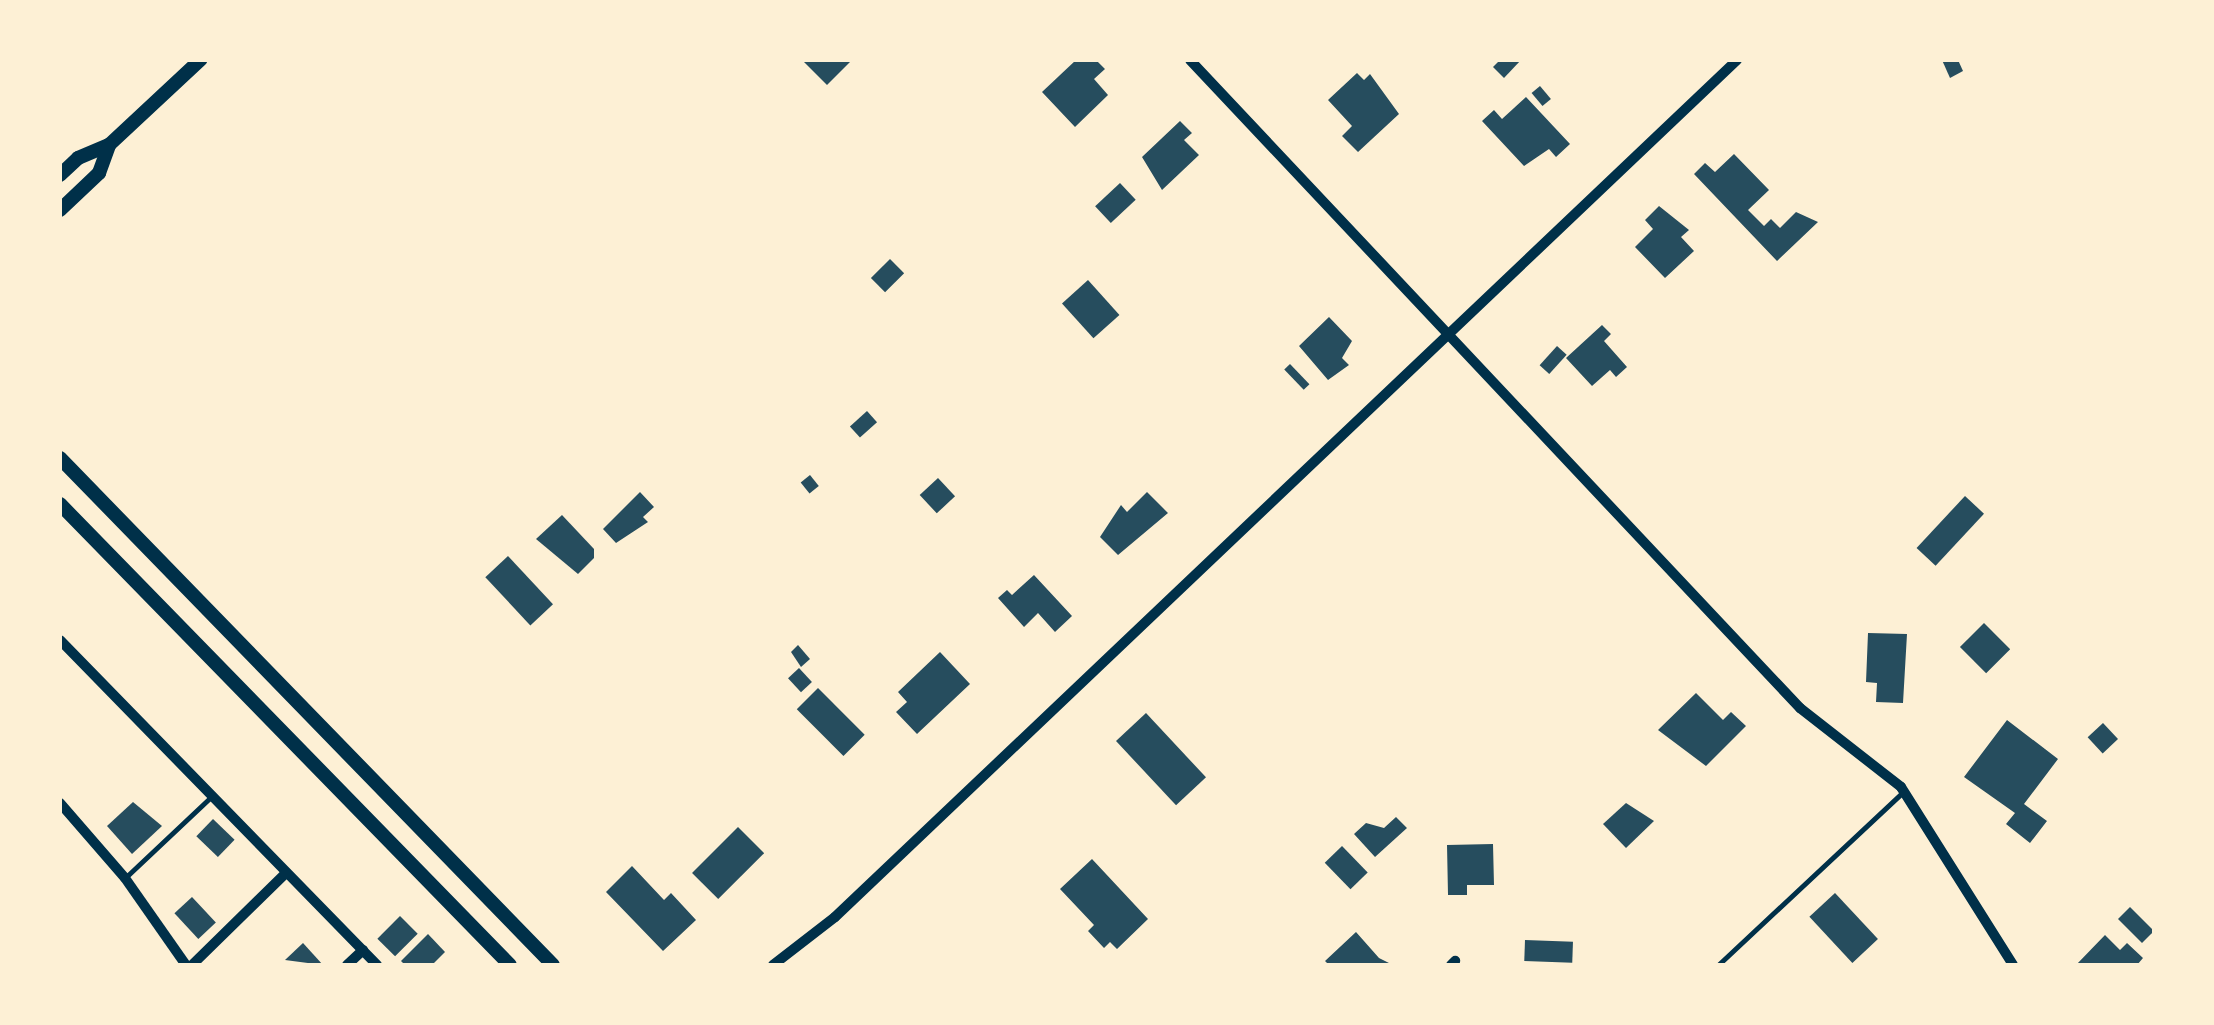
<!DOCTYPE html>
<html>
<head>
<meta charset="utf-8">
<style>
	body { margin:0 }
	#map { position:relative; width:2214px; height:1025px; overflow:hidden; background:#fdf0d5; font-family:"PT Sans Narrow",sans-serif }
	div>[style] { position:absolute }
	.building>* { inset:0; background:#264d5e; transform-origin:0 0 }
	.service>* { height:5px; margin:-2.5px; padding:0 2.5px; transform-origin:2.5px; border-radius:2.5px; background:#003049 }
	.minor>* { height:10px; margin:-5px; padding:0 5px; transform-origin:5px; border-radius:5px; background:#003049 }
	.secondary>* { height:14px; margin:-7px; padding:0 7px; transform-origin:7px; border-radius:7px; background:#003049 }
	span { translate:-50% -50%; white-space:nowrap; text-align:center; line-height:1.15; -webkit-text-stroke:8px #fdf0d5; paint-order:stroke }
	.frame { position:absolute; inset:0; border:62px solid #fdf0d5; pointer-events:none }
</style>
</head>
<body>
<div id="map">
	<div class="building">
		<div style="clip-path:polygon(802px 60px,852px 60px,827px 85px)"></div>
		<div style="clip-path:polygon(1076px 60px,1096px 60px,1105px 69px,1094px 79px,1108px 95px,1075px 127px,1042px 92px)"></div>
		<div style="clip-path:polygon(1500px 60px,1521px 60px,1504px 78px,1493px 67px)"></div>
		<div style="clip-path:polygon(1942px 60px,1958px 60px,1963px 71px,1950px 78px)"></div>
		<div style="clip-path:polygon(1357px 73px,1364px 80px,1370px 74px,1399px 114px,1358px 152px,1342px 136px,1352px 126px,1328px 100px)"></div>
		<div style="left:1540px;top:86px;width:17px;height:11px;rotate:50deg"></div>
		<div style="clip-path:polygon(1526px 97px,1570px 144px,1556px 157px,1549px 149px,1524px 166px,1482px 121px,1494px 110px,1502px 119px)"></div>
		<div style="clip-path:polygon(1180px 121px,1192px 133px,1184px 140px,1199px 155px,1162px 190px,1142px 157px)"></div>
		<div style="clip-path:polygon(1734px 154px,1769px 190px,1748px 210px,1764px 226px,1771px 219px,1780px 228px,1796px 212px,1818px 222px,1777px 261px,1694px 174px,1705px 163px,1715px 172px)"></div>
		<div style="left:1120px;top:183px;width:23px;height:34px;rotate:47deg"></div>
		<div style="clip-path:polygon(1659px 206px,1689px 230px,1681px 237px,1694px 251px,1665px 278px,1635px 247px,1653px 229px,1645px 220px)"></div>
		<div style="left:890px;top:259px;width:20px;height:27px;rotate:45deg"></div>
		<div style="left:1088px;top:280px;width:47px;height:35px;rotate:48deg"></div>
		<div style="clip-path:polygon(1329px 317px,1352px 341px,1342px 358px,1349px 365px,1328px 380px,1299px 346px)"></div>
		<div style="clip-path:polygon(1602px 325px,1611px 334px,1604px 341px,1627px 367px,1616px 377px,1610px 370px,1592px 386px,1566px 358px)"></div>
		<div style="left:1557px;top:346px;width:13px;height:26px;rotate:42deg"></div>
		<div style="left:1290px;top:364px;width:28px;height:8px;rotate:46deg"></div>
		<div style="left:867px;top:411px;width:15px;height:23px;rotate:48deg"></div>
		<div style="left:810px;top:475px;width:14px;height:12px;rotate:51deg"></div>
		<div style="left:938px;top:478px;width:25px;height:25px;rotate:47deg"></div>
		<div style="clip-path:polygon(640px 492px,654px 507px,643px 517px,648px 522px,616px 543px,603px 529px)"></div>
		<div style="clip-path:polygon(1147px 492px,1168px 513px,1118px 555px,1100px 537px,1121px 505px,1127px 512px)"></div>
		<div style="left:1965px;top:496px;width:26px;height:71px;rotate:43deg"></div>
		<div style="clip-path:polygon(562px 515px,594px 549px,594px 558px,578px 574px,536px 539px)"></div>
		<div style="left:508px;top:556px;width:66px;height:31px;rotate:47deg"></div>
		<div style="clip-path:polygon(1034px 575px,1072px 616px,1055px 632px,1038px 613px,1024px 627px,998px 598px,1007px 590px,1012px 595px)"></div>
		<div style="left:1984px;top:623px;width:37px;height:34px;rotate:45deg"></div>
		<div style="clip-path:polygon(1868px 633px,1907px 634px,1903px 703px,1876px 702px,1877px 683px,1866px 682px)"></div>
		<div style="clip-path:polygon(798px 645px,810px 659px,801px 667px,791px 652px)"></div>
		<div style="clip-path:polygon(940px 652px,970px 684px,917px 734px,896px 712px,907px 702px,898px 692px)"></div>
		<div style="left:799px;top:668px;width:19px;height:15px;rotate:47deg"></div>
		<div style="left:818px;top:688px;width:66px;height:30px;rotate:45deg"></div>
		<div style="clip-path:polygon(1696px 693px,1723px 720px,1731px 712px,1746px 726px,1706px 766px,1658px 730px)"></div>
		<div style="left:1146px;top:713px;width:88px;height:41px;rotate:47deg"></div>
		<div style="clip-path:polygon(2007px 720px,2058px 759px,2024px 804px,2047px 821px,2030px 843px,2006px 824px,2015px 813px,1964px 777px)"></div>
		<div style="left:2103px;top:723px;width:22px;height:21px;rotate:47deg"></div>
		<div style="clip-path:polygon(133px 802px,162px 826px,132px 854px,107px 826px)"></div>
		<div style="clip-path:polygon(1626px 803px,1654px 821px,1626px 848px,1603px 824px)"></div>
		<div style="clip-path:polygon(1396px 817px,1407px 828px,1375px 857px,1354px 834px,1366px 823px,1384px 828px)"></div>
		<div style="left:213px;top:819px;width:30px;height:24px;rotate:44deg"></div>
		<div style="left:738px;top:827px;width:37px;height:65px;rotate:45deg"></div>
		<div style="clip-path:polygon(1493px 844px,1494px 885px,1467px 885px,1467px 895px,1448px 895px,1447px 845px)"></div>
		<div style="left:1342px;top:846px;width:37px;height:24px;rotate:46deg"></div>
		<div style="clip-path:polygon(1092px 859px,1148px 919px,1117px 949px,1110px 942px,1104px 948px,1088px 931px,1094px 925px,1060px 889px)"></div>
		<div style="clip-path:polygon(632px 866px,664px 900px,671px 893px,696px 920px,663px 951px,606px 892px)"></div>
		<div style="left:1835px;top:893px;width:63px;height:35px;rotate:47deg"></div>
		<div style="left:192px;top:897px;width:35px;height:24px;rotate:47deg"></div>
		<div style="left:2130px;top:907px;width:34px;height:17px;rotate:45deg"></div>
		<div style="left:400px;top:916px;width:25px;height:32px;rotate:45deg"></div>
		<div style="clip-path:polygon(1356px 932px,1379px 958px,1393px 965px,1329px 965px,1325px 961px)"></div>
		<div style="clip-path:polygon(428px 934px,445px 952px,432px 965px,405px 965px,401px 961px)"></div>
		<div style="clip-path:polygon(2105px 935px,2120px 950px,2127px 943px,2143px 958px,2137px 965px,2076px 965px)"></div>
		<div style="left:1525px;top:940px;width:48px;height:21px;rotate:2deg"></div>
		<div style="clip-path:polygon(303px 943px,323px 965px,285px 960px)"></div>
	</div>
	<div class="service">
		<div style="left:127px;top:876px;width:117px;rotate:-43.3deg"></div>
		<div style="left:1718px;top:965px;width:252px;rotate:-43.1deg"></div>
	</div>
	<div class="minor">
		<div style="left:1190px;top:60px;width:890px;rotate:46.73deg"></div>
		<div style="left:1800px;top:708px;width:128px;rotate:38deg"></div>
		<div style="left:1901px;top:787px;width:210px;rotate:57.8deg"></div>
		<div style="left:60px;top:640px;width:454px;rotate:45.7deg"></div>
		<div style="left:60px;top:803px;width:99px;rotate:49.1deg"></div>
		<div style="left:125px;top:878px;width:106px;rotate:55deg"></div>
		<div style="left:192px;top:965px;width:132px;rotate:-44.4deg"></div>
		<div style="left:347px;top:965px;width:22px;rotate:-43deg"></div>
		<div style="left:773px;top:965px;width:78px;rotate:-37.7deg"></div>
		<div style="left:835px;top:917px;width:1244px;rotate:-43.53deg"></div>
		<div style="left:1451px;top:965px;width:6px;rotate:-45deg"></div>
	</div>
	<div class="secondary">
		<div style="left:60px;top:175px;width:25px;rotate:-43deg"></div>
		<div style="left:78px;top:158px;width:34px;rotate:-23deg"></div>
		<div style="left:109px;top:145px;width:125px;rotate:-43deg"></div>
		<div style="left:60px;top:210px;width:54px;rotate:-43.5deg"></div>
		<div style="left:99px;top:173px;width:30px;rotate:-70deg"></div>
		<div style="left:60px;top:458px;width:707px;rotate:45.8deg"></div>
		<div style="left:60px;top:504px;width:644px;rotate:45.69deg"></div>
	</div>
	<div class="frame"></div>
</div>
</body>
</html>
